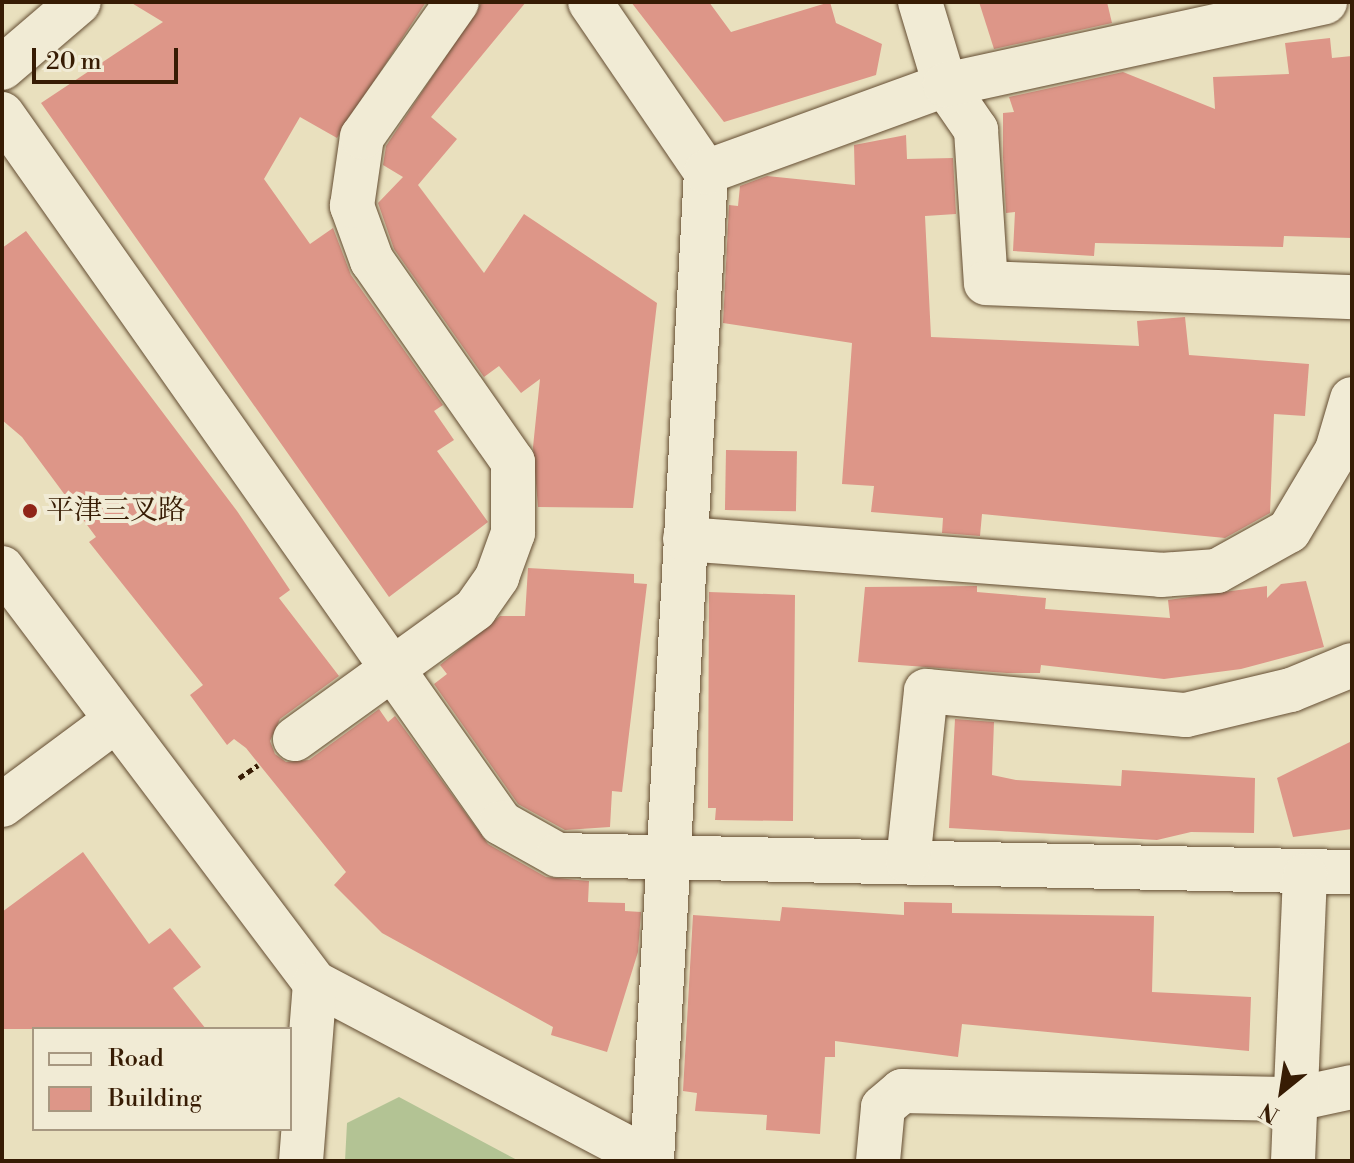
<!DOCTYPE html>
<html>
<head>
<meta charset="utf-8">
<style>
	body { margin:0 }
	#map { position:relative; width:1354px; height:1163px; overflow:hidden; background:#e9e0be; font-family:"Libre Bodoni","Noto Serif JP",serif }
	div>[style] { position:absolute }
	.green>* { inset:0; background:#b3c394 }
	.building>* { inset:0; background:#dd9688; transform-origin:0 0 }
	.path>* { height:5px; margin-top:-2.5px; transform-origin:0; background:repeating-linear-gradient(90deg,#371c04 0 6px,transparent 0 10px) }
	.roads { filter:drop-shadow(0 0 2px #644d32) drop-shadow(0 0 2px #644d32) }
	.street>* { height:44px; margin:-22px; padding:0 22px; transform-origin:22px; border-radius:22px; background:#f1ebd5 }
	.secondary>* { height:44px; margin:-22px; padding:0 22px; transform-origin:22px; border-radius:22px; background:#f1ebd5 }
	.dots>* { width:22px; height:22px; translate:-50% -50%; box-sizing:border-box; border:4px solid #f1ebd5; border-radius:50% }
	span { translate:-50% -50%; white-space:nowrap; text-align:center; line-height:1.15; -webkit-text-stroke:8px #f1ebd5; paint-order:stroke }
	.poi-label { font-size:28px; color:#371c04 }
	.left { translate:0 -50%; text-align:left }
	.frame { position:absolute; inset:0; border:4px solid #371c04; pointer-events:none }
	.legend { position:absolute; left:32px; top:1027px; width:260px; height:104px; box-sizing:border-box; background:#f1ebd5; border:2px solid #a79881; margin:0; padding:10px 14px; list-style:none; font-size:24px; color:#371c04 }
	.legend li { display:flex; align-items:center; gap:16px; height:40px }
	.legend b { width:40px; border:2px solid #a79881 }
	.north { position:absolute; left:1242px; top:1051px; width:80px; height:80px; -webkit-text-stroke:6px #f1ebd5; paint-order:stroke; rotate:210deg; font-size:22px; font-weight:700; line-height:32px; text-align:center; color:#371c04 }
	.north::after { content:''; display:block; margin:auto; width:28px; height:36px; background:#371c04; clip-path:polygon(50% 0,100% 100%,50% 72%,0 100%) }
	.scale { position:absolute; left:32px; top:48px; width:146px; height:36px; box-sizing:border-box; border:4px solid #371c04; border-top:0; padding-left:10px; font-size:24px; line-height:28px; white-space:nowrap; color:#371c04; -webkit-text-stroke:6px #f1ebd5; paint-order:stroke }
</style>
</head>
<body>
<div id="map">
	<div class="green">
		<div style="clip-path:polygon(399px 1097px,502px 1152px,519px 1161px,345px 1161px,347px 1123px)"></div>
	</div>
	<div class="building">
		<div style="clip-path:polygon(130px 2px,426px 2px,337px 138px,300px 117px,264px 179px,310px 244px,333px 228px,351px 275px,443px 405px,434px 411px,454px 440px,437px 451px,488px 522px,389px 597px,41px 103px,163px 22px)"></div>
		<div style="clip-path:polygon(482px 2px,526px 2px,431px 117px,457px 139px,418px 185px,484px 273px,524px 214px,657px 303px,633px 508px,538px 507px,533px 447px,540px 379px,521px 393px,499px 366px,484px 377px,394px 249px,378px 203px,403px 177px,383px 165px,386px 146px)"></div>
		<div style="clip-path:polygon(631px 2px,709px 2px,731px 32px,830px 2px,836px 23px,882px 44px,876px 75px,724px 122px)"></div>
		<div style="clip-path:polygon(979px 2px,1107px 2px,1112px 23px,994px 49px)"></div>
		<div style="clip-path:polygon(1330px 38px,1332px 58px,1352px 56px,1352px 238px,1284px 236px,1283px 247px,1095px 243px,1094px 256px,1013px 251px,1015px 212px,1006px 213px,1003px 157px,1003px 113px,1014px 112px,1009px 97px,1123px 72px,1215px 109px,1213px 77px,1289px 74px,1285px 43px)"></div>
		<div style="clip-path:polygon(906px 135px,907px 159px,953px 158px,956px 214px,925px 216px,931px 337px,1139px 346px,1137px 321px,1185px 317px,1189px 355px,1309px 364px,1305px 416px,1274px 414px,1270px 513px,1225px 538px,982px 514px,980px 536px,942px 533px,943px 518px,871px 512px,874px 486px,842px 484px,852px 343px,723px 323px,729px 205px,738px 206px,740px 186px,767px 176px,855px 185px,854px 145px)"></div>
		<div style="clip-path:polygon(26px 231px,237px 511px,290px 590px,279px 598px,339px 676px,280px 719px,270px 741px,275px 754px,286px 762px,309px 760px,379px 709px,388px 722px,395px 716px,488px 844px,546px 877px,589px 881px,588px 902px,625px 903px,625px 911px,641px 912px,638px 952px,607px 1052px,551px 1035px,553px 1027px,382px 933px,334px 885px,346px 872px,246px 748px,234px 739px,227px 745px,190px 695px,203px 685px,89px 542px,96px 537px,22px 437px,2px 420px,2px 248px)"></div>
		<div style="left:726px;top:450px;width:71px;height:60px;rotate:1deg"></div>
		<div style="clip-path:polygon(528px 568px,634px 574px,634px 583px,647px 584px,622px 792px,612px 791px,610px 827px,565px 830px,518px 804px,434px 684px,447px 674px,440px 665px,500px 616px,525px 616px)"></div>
		<div style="clip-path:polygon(1306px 581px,1324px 647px,1241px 669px,1164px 679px,1041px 665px,1040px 673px,1007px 673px,858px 662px,865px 587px,977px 586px,977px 592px,1046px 598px,1045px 609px,1170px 618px,1168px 600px,1267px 586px,1267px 598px,1281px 584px)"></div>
		<div style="clip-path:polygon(709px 592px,795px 595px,793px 821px,715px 820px,716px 808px,708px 808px)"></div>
		<div style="clip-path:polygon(955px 719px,994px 722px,992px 775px,1016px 780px,1121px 786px,1122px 770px,1255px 778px,1254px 833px,1191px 832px,1157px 840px,949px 828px)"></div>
		<div style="clip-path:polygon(1352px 741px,1352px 829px,1293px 837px,1277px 778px)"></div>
		<div style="clip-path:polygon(83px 852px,149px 944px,170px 928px,201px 967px,173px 988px,206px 1029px,2px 1029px,2px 912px)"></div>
		<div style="clip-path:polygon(904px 902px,952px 903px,952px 913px,1154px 916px,1152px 992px,1251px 997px,1249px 1051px,962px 1024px,958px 1057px,835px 1041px,835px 1057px,825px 1057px,820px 1134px,766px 1130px,767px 1115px,695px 1111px,697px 1093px,683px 1091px,693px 915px,780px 921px,782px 907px,904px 915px)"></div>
	</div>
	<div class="path">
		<div style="left:239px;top:778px;width:23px;rotate:-34deg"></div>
	</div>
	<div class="roads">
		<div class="street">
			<div style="left:590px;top:2px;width:206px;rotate:55.7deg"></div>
			<div style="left:706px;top:172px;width:990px;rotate:93.13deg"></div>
			<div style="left:920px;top:2px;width:87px;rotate:73.2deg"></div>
			<div style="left:945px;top:85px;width:55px;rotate:55.4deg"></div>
			<div style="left:976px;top:130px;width:153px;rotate:86.3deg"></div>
			<div style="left:986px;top:283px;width:366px;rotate:2.2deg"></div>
			<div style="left:2px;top:68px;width:101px;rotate:-40.6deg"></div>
			<div style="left:2px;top:114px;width:867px;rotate:54.86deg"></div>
			<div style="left:501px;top:823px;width:65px;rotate:29.3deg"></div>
			<div style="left:558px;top:855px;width:794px;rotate:1.23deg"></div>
			<div style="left:706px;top:172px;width:254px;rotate:-20deg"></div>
			<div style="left:945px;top:85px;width:389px;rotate:-12.3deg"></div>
			<div style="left:685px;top:539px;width:477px;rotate:4.3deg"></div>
			<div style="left:1161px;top:575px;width:56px;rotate:-4.1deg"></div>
			<div style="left:1217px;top:571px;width:82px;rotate:-29.1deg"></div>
			<div style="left:1289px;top:531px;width:94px;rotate:-59.3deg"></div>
			<div style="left:1337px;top:450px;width:53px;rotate:-73.6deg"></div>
			<div style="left:295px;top:739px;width:222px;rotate:-35.8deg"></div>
			<div style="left:475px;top:609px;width:39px;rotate:-55deg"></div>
			<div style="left:497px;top:577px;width:47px;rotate:-70deg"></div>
			<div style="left:513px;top:533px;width:71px;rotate:-90deg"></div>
			<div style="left:513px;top:462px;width:246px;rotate:-125deg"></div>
			<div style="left:372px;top:261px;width:59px;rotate:-110deg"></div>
			<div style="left:352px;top:206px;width:70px;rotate:-81.8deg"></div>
			<div style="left:362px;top:137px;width:165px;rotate:-54.9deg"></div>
			<div style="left:2px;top:805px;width:141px;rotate:-36.6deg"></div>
			<div style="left:908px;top:862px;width:172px;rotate:-84deg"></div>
			<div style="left:926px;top:691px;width:261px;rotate:5.3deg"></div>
			<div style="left:1186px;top:715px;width:108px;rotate:-13.4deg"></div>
			<div style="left:1291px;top:690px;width:66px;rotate:-22.3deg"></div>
			<div style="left:878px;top:1161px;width:54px;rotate:-84.7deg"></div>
			<div style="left:883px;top:1107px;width:25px;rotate:-40deg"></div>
			<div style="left:902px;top:1091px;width:394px;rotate:1.2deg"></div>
			<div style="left:1296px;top:1099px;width:57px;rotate:-12.1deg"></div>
			<div style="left:1293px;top:1161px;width:286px;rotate:-87.6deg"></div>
		</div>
		<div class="secondary">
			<div style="left:2px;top:568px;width:520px;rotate:52.98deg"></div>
			<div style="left:315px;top:983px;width:381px;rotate:27.8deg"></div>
			<div style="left:301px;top:1161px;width:179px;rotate:-85.5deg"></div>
		</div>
	</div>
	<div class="dots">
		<div style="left:30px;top:511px;background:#8f2418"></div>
	</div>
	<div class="poi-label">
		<span class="left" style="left:46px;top:511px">平津三叉路</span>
	</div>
	<div class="frame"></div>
	<ul class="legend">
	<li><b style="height:10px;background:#f1ebd5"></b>Road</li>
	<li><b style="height:22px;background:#dd9688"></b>Building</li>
	</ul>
	<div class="north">N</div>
	<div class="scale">20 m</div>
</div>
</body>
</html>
